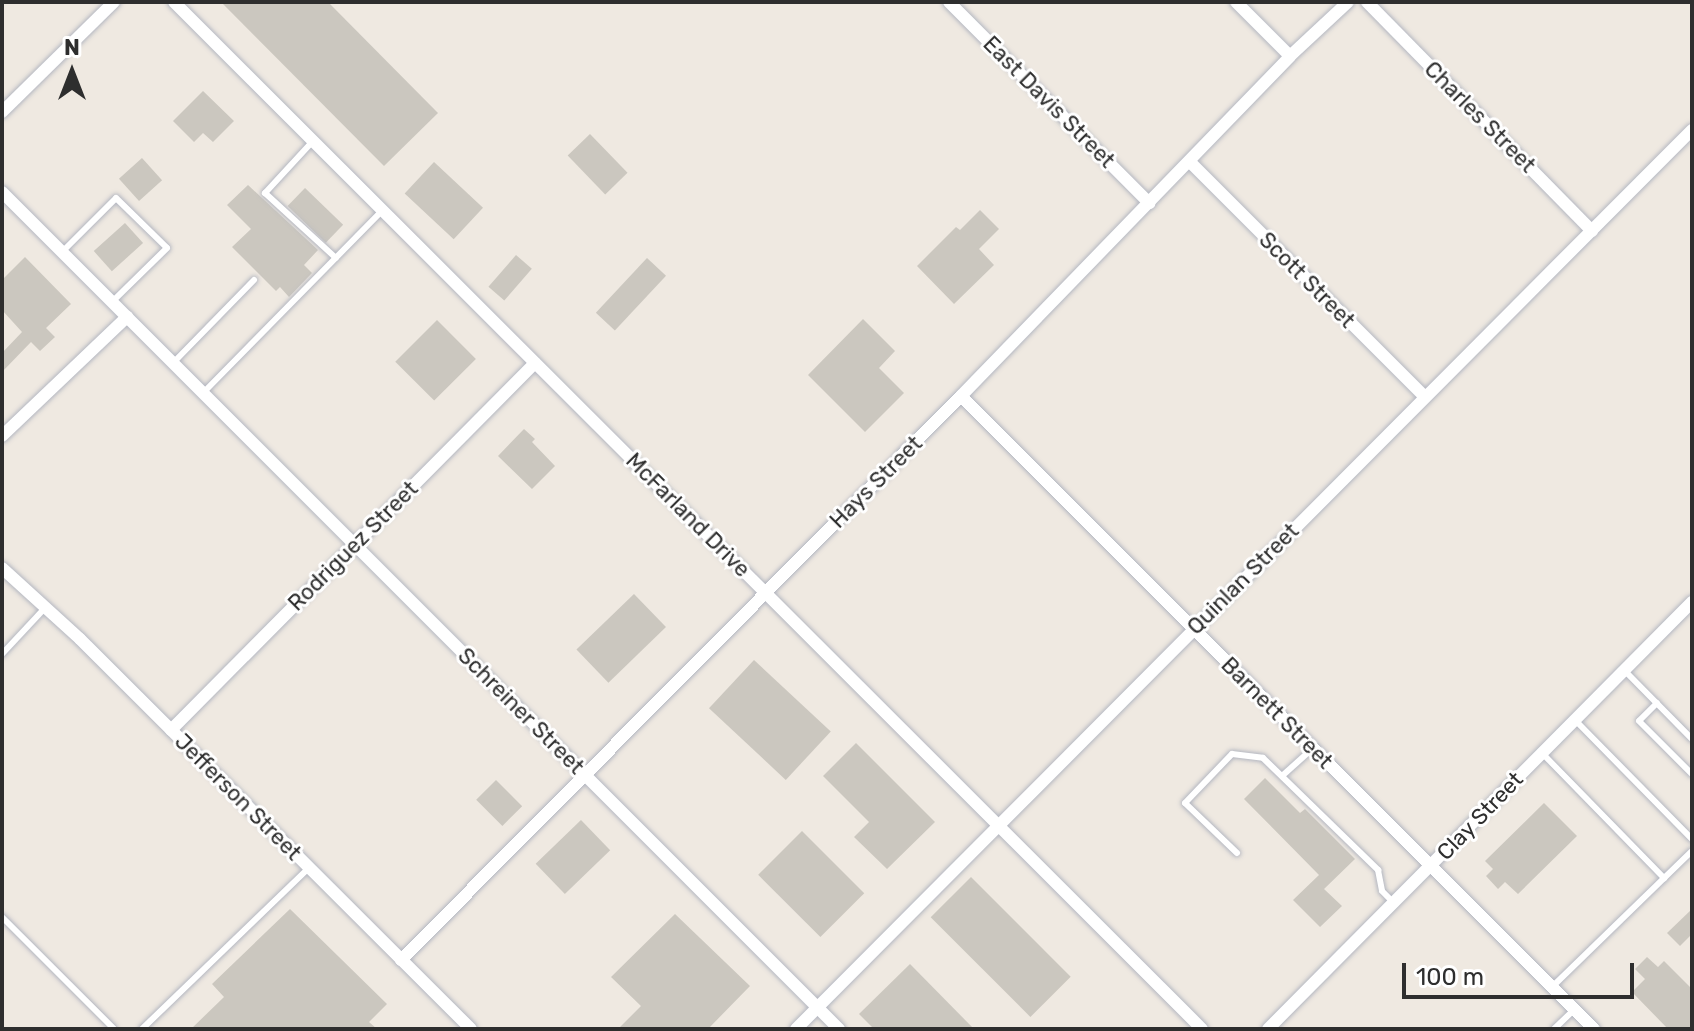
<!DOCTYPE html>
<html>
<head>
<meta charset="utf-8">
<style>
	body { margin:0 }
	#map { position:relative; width:1694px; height:1031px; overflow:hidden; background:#efe9e1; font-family:Rubik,sans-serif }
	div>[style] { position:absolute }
	.building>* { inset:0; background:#cbc7bf; transform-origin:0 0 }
	.roads { filter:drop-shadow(0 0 2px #b4b7c1) drop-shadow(0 0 2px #b4b7c1) }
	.lane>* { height:6px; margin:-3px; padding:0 3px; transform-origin:3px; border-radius:3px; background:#fff }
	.street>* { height:12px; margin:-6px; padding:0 6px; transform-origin:6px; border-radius:6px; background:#fff }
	span { translate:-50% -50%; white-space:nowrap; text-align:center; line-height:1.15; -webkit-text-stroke:6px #fff; paint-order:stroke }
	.street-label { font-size:22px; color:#2e2e2e }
	.frame { position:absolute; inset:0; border:4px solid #2e2e2e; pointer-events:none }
	.north { position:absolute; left:32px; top:32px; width:80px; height:80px; -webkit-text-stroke:6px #fff; paint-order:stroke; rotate:0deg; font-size:22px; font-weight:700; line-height:32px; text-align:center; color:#2e2e2e }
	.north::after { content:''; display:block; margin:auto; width:28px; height:36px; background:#2e2e2e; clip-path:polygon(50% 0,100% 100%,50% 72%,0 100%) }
	.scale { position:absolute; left:1402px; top:963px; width:232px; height:36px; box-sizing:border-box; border:4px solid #2e2e2e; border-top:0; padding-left:10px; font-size:24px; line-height:28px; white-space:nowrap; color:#2e2e2e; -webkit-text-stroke:6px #fff; paint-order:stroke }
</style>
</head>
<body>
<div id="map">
	<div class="building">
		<div style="clip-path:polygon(221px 2px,328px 2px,438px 113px,384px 166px)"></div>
		<div style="clip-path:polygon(203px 91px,234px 121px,213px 142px,203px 133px,194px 142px,173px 121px)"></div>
		<div style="left:590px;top:134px;width:54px;height:31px;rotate:46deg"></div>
		<div style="left:142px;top:158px;width:30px;height:31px;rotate:48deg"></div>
		<div style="left:434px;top:162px;width:67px;height:43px;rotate:43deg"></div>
		<div style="clip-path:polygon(248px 185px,318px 250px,304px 265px,312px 273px,289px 297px,280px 287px,276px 291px,232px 247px,251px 229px,227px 205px)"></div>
		<div style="left:305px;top:188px;width:53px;height:25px;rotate:44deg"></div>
		<div style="clip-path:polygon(980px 210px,999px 229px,979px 249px,994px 265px,954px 304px,917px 266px,956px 227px,960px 230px)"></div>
		<div style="left:125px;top:223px;width:27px;height:42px;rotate:48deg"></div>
		<div style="left:516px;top:255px;width:21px;height:42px;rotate:41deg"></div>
		<div style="clip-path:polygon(25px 257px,71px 304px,46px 328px,55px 337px,40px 351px,31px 342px,2px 372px,2px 353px,22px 332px,2px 310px,2px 280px)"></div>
		<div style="left:647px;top:258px;width:26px;height:75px;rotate:43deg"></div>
		<div style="clip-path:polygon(863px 319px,895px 351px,879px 368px,904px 393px,865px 432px,808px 375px)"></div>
		<div style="left:437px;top:320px;width:55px;height:59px;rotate:45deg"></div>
		<div style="clip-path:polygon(524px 429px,535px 439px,532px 442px,555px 466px,532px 489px,498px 456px)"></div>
		<div style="left:634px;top:594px;width:46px;height:80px;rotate:46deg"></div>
		<div style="left:754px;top:660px;width:105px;height:66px;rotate:43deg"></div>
		<div style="clip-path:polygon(856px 743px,935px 822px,887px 869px,854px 837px,869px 822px,823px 776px)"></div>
		<div style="clip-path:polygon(1265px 778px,1300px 813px,1305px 809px,1355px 859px,1324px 889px,1342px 906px,1320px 927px,1293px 900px,1319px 875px,1244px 799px)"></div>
		<div style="left:496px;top:780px;width:37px;height:28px;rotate:45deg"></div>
		<div style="clip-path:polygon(1544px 803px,1577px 836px,1518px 894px,1505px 882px,1498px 889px,1486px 876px,1493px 869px,1485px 861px)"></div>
		<div style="left:581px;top:820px;width:42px;height:63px;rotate:46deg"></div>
		<div style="left:802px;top:831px;width:88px;height:62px;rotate:45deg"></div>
		<div style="left:971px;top:877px;width:141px;height:57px;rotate:45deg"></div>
		<div style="clip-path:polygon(290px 909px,387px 1004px,369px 1022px,377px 1029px,191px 1029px,224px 997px,212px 984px)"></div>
		<div style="clip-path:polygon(1692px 909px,1692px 934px,1680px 946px,1667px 933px)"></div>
		<div style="clip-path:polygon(675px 914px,750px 986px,708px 1029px,618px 1029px,641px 1006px,611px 977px)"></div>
		<div style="clip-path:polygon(1647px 957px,1658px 967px,1664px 961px,1692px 989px,1692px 1029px,1668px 1029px,1632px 992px,1645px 979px,1635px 969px)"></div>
		<div style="clip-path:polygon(910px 964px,974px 1029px,874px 1029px,859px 1014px)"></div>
	</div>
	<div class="roads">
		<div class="lane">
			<div style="left:313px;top:141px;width:71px;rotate:132.7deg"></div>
			<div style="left:265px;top:193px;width:96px;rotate:42.5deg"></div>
			<div style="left:62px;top:252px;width:76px;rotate:-45deg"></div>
			<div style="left:116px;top:198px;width:71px;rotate:44.4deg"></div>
			<div style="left:167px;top:248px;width:77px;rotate:135.5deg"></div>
			<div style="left:173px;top:363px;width:116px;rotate:-45.7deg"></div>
			<div style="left:203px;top:393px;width:257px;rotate:-45.5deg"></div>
			<div style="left:2px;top:654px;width:62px;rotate:-47deg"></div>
			<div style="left:1624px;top:670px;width:97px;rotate:45.4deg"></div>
			<div style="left:1657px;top:703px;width:25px;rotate:135deg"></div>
			<div style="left:1639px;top:721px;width:75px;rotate:45deg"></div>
			<div style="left:1575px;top:720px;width:167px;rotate:45.5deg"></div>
			<div style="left:1542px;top:753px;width:175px;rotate:45.7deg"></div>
			<div style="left:1282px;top:776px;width:40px;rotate:-42deg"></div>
			<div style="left:1237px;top:853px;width:72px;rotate:-136.1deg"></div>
			<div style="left:1185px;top:803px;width:68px;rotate:-46.2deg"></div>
			<div style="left:1232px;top:754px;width:31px;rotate:7deg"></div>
			<div style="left:1263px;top:758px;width:161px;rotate:44.2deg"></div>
			<div style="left:1378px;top:870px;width:21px;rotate:79deg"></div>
			<div style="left:1382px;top:891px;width:17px;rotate:45deg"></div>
			<div style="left:2px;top:917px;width:158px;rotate:45deg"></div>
			<div style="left:1552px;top:987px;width:195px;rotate:-44.2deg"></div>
			<div style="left:142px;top:1029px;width:232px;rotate:-44deg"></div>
			<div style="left:1554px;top:1029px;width:28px;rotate:-44deg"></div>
		</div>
		<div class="street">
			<div style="left:174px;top:2px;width:1453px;rotate:44.97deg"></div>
			<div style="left:949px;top:2px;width:284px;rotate:45.1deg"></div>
			<div style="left:1236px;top:2px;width:76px;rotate:45deg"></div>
			<div style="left:1367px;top:2px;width:321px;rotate:45.5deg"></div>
			<div style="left:2px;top:112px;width:157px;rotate:-44.5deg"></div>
			<div style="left:1190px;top:162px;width:332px;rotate:45deg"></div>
			<div style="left:2px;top:192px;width:1184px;rotate:45deg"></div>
			<div style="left:961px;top:396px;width:895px;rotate:45deg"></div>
			<div style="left:2px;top:436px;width:173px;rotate:-43.6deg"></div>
			<div style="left:2px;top:568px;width:105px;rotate:42.3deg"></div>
			<div style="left:80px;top:639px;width:552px;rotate:44.93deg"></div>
			<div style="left:171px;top:730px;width:517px;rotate:-45.24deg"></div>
			<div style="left:401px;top:960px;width:795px;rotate:-45.2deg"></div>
			<div style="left:961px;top:396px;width:473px;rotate:-45.9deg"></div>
			<div style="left:1290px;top:56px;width:79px;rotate:-43deg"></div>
			<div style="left:796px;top:1029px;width:1269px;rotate:-45.1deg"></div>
			<div style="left:1268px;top:1029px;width:602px;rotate:-45.2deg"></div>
		</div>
	</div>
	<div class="street-label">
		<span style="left:1049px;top:102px;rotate:45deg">East Davis Street</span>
		<span style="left:1480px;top:117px;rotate:45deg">Charles Street</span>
		<span style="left:1307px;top:280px;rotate:45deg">Scott Street</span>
		<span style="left:876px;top:482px;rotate:-45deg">Hays Street</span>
		<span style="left:688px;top:515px;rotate:45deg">McFarland Drive</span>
		<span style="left:353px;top:546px;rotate:-45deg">Rodriguez Street</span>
		<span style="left:1243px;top:579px;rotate:-45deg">Quinlan Street</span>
		<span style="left:521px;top:711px;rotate:45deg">Schreiner Street</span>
		<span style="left:1277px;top:713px;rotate:45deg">Barnett Street</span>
		<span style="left:238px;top:797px;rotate:45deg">Jefferson Street</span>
		<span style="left:1480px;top:816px;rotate:-46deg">Clay Street</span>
	</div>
	<div class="frame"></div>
	<div class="north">N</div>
	<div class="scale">100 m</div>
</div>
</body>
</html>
